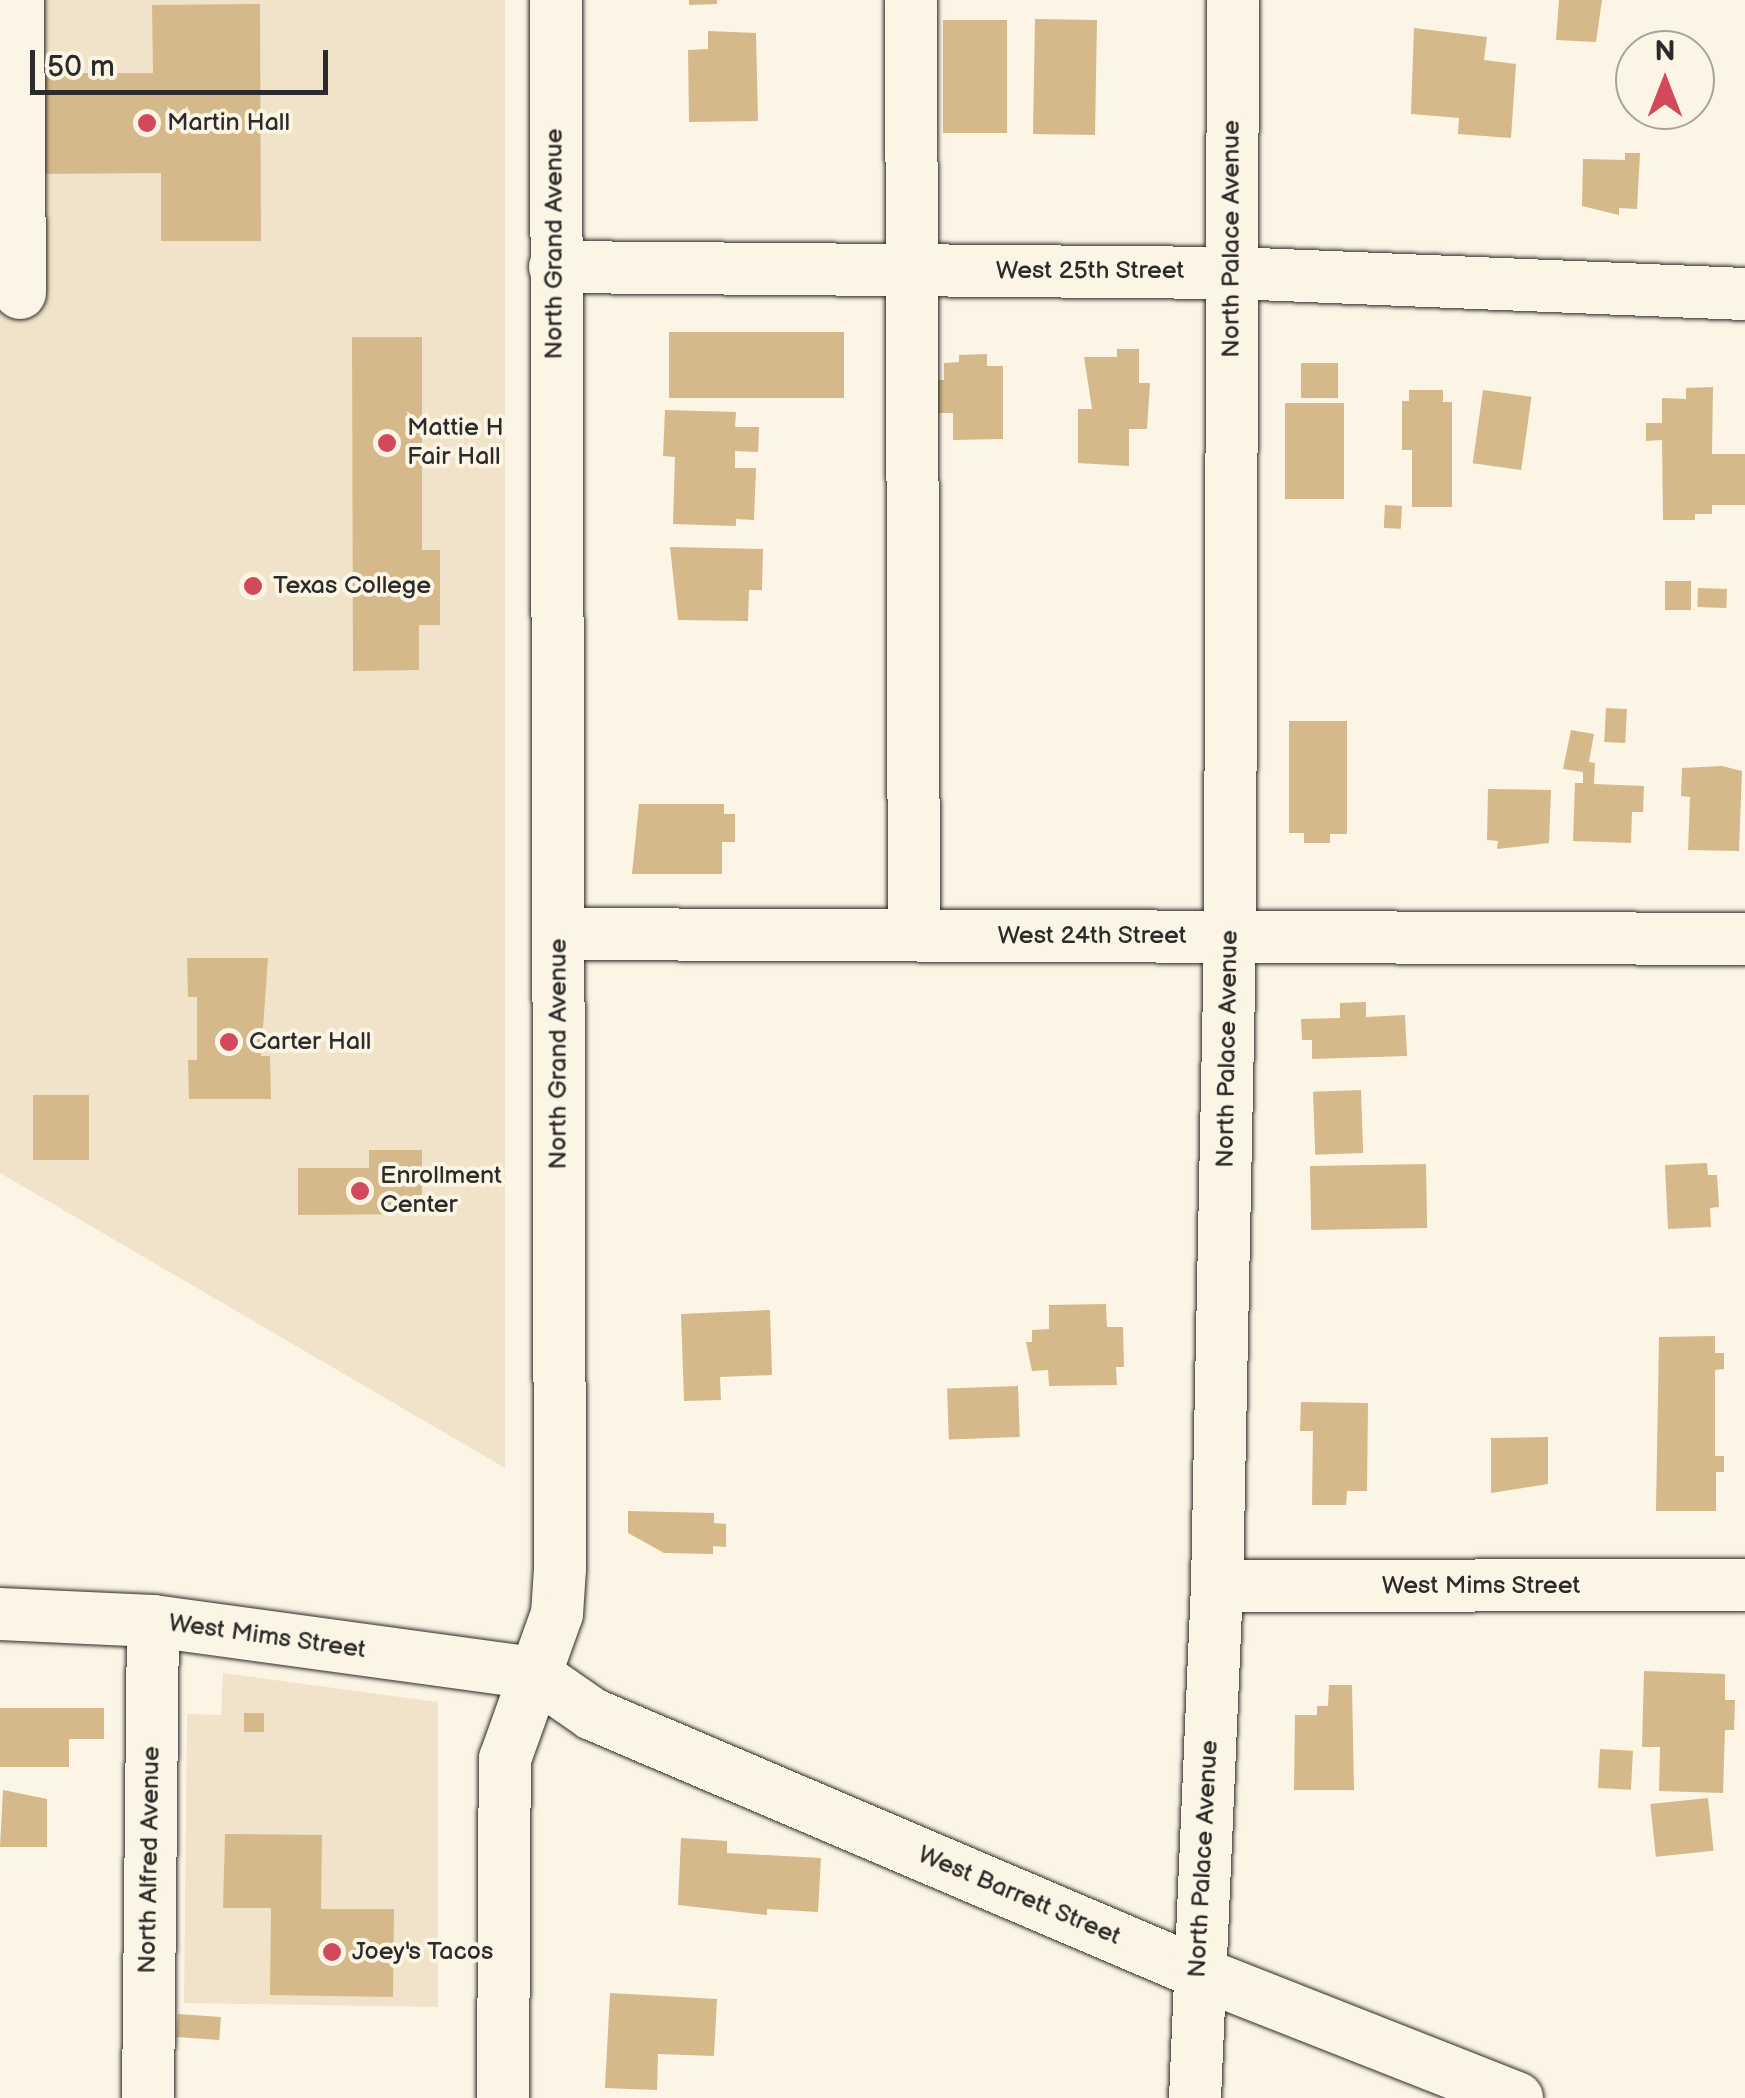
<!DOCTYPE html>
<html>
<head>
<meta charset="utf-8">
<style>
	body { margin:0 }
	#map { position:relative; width:1745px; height:2098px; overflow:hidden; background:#fcf5e5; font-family:"Balsamiq Sans",sans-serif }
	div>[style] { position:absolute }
	.built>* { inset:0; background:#f0e3ca }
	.building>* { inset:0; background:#d5b98a; transform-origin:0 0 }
	.roads { filter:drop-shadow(0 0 2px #2b2b2b) drop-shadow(0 0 2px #2b2b2b) }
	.minor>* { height:52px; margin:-26px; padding:0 26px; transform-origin:26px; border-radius:26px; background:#fcf5e5 }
	.dots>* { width:28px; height:28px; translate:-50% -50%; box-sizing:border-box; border:5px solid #fcf5e5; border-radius:50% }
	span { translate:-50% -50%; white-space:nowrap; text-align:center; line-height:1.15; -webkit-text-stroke:8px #fcf5e5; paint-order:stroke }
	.poi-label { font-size:25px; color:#2b2b2b }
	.left { translate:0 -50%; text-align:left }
	.street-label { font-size:25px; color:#2b2b2b }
	.north { position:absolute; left:1615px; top:30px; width:100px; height:100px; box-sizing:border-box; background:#fcf5e5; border:2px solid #a8a49b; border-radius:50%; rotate:0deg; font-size:28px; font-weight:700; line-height:40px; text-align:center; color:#2b2b2b }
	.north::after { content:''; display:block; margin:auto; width:35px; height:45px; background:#d1495b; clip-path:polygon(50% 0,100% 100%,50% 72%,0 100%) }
	.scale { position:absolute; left:30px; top:50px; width:298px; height:45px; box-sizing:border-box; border:5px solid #2b2b2b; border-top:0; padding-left:12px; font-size:30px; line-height:35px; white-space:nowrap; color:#2b2b2b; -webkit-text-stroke:8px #fcf5e5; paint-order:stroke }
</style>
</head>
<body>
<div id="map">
	<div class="built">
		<div style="clip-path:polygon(0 0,505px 0,505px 1468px,0 1173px)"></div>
		<div style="clip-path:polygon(223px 1673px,438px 1702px,438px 2007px,184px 2003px,187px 1714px,221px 1715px)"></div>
	</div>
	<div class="building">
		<div style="clip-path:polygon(689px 0,717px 0,717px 4px,689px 5px)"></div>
		<div style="clip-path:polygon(1559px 0,1602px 0,1596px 42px,1556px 40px)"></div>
		<div style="clip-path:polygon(260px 4px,261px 241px,161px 241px,161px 173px,34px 174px,34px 73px,153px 73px,152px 5px)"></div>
		<div style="left:1035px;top:19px;width:62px;height:115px;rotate:1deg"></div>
		<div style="left:943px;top:20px;width:64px;height:113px"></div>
		<div style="clip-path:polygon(1414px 28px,1487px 37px,1484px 60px,1516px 64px,1511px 138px,1458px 134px,1459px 118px,1411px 114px)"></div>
		<div style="clip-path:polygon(708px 31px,756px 33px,758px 121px,689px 122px,688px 50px,708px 49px)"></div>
		<div style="clip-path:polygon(1625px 153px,1640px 153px,1637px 209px,1619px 208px,1619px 215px,1582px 206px,1583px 159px,1625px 160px)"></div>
		<div style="left:669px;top:332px;width:175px;height:66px"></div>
		<div style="clip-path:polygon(352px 337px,422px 337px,422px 550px,440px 550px,440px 625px,419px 625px,419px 670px,353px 671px)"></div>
		<div style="clip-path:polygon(1117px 349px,1139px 349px,1139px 383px,1150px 383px,1147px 429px,1129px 429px,1129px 466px,1078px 463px,1078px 409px,1092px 409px,1084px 357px,1117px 357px)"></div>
		<div style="clip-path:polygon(987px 354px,987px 366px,1003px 366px,1003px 439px,953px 440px,953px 413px,936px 413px,936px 380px,944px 380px,944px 363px,959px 362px,959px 355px)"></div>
		<div style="left:1301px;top:363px;width:37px;height:35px"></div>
		<div style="clip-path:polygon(1713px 387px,1712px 454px,1745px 454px,1745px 505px,1712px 505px,1712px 514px,1695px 514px,1695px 520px,1663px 520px,1662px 440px,1646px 441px,1646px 423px,1662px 423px,1662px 398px,1686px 399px,1686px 388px)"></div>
		<div style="clip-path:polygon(1409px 390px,1443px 390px,1443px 402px,1452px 402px,1452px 507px,1412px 507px,1412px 450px,1402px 450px,1402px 401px,1409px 401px)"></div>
		<div style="left:1483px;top:390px;width:49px;height:74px;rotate:8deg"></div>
		<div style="left:1285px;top:403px;width:59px;height:96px"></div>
		<div style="clip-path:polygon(665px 410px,736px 412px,735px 427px,759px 427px,758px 452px,735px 451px,735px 468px,756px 468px,754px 520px,736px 519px,736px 526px,673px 524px,675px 457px,663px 456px)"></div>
		<div style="left:1385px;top:505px;width:17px;height:23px;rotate:3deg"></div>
		<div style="clip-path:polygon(670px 547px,763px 549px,762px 590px,749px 590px,748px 621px,678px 620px)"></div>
		<div style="left:1665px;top:581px;width:26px;height:29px"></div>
		<div style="left:1698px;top:588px;width:29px;height:19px;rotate:2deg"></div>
		<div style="left:1606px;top:708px;width:21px;height:34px;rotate:3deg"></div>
		<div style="clip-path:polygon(1289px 721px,1347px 721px,1347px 834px,1330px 834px,1330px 843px,1304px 843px,1304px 833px,1289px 833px)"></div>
		<div style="clip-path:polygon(1571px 730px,1594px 734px,1589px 762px,1595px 763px,1594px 784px,1644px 786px,1643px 812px,1632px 812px,1631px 843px,1573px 841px,1575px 783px,1583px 783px,1583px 772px,1563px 769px)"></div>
		<div style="clip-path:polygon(1722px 766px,1742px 771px,1739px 851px,1688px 850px,1690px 797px,1681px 796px,1682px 768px)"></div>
		<div style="clip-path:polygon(1488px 789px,1551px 790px,1549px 843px,1497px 849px,1498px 841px,1487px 840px)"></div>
		<div style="clip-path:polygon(639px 804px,724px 804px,724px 814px,735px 814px,735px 842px,722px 842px,722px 874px,632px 874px)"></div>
		<div style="clip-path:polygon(187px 958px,268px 958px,261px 1056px,270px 1056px,271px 1099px,189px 1099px,188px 1060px,197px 1060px,197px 997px,188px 997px)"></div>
		<div style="clip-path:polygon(1366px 1002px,1366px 1017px,1405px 1015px,1407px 1056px,1312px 1059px,1312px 1040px,1302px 1040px,1301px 1019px,1340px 1018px,1340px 1003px)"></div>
		<div style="left:1361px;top:1090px;width:63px;height:48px;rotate:88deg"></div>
		<div style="left:33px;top:1095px;width:56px;height:65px"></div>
		<div style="clip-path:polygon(369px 1150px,422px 1150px,422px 1214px,298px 1215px,298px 1168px,369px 1168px)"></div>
		<div style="clip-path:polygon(1707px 1163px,1708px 1175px,1717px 1175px,1719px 1207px,1710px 1208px,1711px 1227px,1668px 1229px,1665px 1165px)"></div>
		<div style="left:1426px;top:1164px;width:64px;height:116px;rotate:89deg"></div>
		<div style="clip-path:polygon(1106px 1304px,1107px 1327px,1123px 1327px,1124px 1367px,1116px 1367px,1117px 1385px,1049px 1386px,1048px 1370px,1032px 1371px,1026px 1342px,1032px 1342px,1032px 1330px,1049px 1329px,1049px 1305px)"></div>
		<div style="clip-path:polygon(770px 1310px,772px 1375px,720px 1377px,721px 1400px,684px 1401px,681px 1314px)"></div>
		<div style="clip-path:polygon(1715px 1336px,1715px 1353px,1724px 1353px,1724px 1369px,1715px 1370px,1715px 1456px,1724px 1456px,1724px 1472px,1716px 1472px,1716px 1511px,1656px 1511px,1659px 1337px)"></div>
		<div style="left:1018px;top:1386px;width:51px;height:71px;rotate:88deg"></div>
		<div style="clip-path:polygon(1301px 1402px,1368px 1403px,1367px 1491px,1347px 1491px,1346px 1505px,1312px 1505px,1313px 1431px,1300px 1431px)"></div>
		<div style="clip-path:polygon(1548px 1437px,1548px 1484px,1491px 1493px,1491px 1438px)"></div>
		<div style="clip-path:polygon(628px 1511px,714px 1513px,714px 1523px,726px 1524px,726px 1547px,713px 1546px,713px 1554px,664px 1553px,628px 1533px)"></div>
		<div style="clip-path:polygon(1644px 1671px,1725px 1674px,1725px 1700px,1735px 1700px,1734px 1730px,1725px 1730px,1723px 1793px,1659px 1791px,1660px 1747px,1642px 1747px)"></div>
		<div style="clip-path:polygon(1329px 1685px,1352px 1685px,1354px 1790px,1294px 1790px,1295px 1715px,1317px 1715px,1317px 1706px,1328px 1706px)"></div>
		<div style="clip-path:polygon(0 1708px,104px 1708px,104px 1739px,69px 1739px,69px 1767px,0 1767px)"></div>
		<div style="left:244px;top:1713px;width:20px;height:19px"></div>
		<div style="left:1600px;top:1749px;width:33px;height:39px;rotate:3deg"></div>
		<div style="clip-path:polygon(3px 1790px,47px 1799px,47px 1847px,0 1847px)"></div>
		<div style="left:1708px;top:1798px;width:53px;height:58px;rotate:84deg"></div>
		<div style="clip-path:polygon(225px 1834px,322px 1835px,321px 1909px,394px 1909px,393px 1997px,270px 1995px,271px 1908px,223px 1908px)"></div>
		<div style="clip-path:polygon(681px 1838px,727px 1841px,727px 1853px,821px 1858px,818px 1912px,767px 1909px,767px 1915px,678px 1905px)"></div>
		<div style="clip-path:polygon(610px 1993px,717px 1999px,714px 2056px,658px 2054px,657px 2090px,605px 2088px)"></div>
		<div style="left:178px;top:2014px;width:43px;height:23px;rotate:4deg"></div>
	</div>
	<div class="roads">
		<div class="minor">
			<div style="left:18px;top:0;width:293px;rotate:89.6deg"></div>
			<div style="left:911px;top:0;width:935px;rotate:89.82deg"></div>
			<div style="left:555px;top:267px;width:678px;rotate:0.51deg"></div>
			<div style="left:1233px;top:273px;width:512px;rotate:2.35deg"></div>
			<div style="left:559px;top:934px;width:1186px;rotate:0.24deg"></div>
			<div style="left:1217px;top:1586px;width:528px;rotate:-0.11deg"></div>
			<div style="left:0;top:1614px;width:153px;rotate:2.6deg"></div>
			<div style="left:153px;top:1621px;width:384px;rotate:7.8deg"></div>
			<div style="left:533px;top:1673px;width:72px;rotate:34.8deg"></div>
			<div style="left:592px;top:1714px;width:658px;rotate:23.1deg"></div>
			<div style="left:1197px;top:1972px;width:344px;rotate:21.5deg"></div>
			<div style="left:148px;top:2098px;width:477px;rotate:-89.4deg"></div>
			<div style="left:503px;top:2098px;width:339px;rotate:-89.7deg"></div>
			<div style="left:505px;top:1759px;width:154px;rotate:-70.3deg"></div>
			<div style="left:557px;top:1614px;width:45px;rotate:-86.2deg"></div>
			<div style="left:560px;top:1569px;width:1569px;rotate:-90.15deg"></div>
			<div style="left:1195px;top:2098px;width:512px;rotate:-87.54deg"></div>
			<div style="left:1217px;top:1586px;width:649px;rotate:-88.85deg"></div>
			<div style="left:1230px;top:937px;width:937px;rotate:-89.82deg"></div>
		</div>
	</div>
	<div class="dots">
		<div style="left:147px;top:123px;background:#d1495b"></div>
		<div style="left:387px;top:443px;background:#d1495b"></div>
		<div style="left:253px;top:586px;background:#d1495b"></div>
		<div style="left:229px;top:1042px;background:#d1495b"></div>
		<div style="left:360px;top:1191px;background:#d1495b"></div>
		<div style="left:332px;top:1952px;background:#d1495b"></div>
	</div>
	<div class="poi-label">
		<span class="left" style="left:167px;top:123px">Martin Hall</span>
		<span class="left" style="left:407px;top:443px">Mattie H<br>Fair Hall</span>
		<span class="left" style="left:273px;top:586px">Texas College</span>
		<span class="left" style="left:249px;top:1042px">Carter Hall</span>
		<span class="left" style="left:380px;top:1191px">Enrollment<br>Center</span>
		<span class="left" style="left:352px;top:1952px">Joey's Tacos</span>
	</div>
	<div class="street-label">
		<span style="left:1232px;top:239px;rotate:-90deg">North Palace Avenue</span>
		<span style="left:555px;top:244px;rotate:-90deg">North Grand Avenue</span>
		<span style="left:1090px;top:271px">West 25th Street</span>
		<span style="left:1092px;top:936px">West 24th Street</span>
		<span style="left:1228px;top:1049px;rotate:-89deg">North Palace Avenue</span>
		<span style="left:559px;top:1054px;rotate:-90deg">North Grand Avenue</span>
		<span style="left:1481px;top:1586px">West Mims Street</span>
		<span style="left:267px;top:1637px;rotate:8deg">West Mims Street</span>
		<span style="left:1204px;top:1859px;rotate:-87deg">North Palace Avenue</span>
		<span style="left:150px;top:1860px;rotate:-89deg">North Alfred Avenue</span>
		<span style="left:1019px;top:1896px;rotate:23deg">West Barrett Street</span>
	</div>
	<div class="north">N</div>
	<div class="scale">50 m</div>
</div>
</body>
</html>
